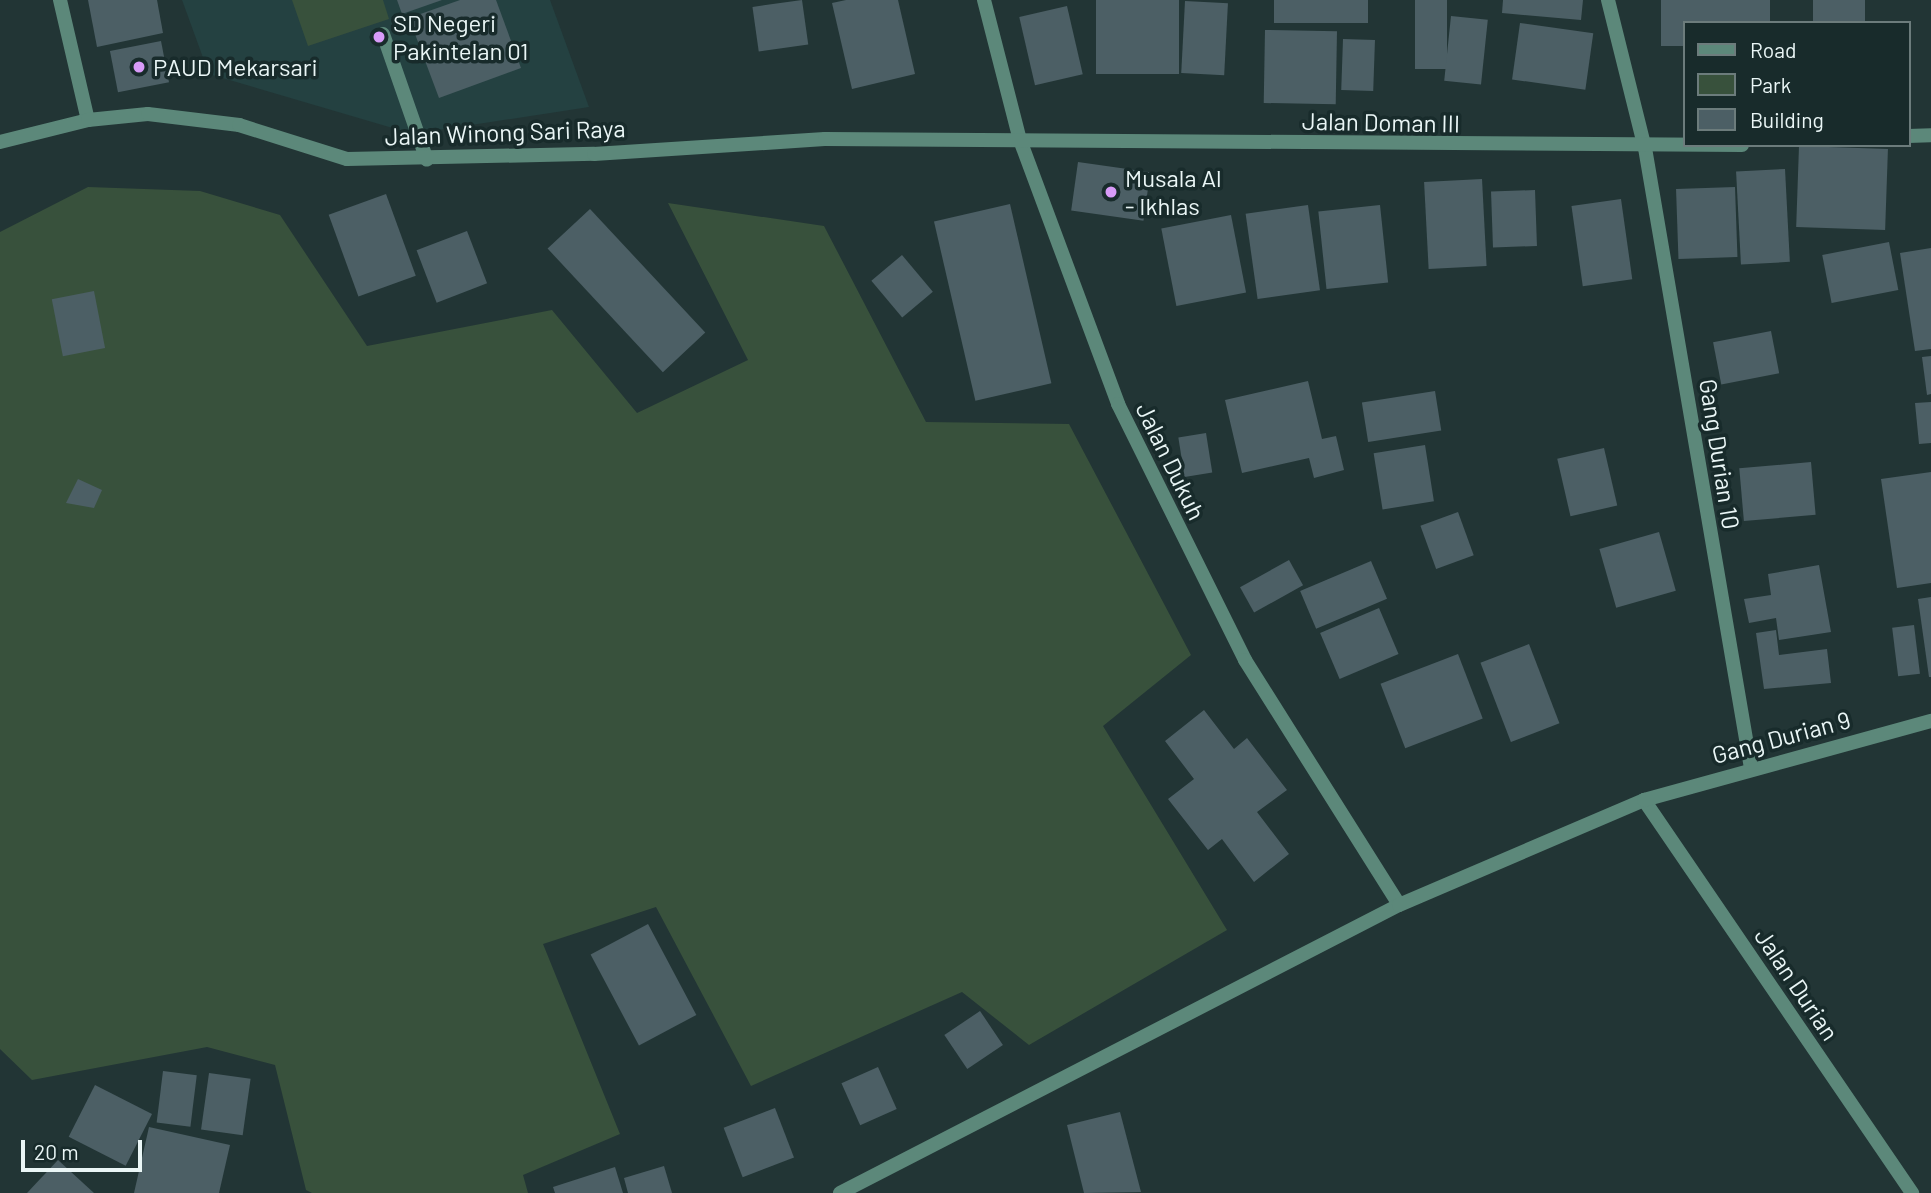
<!DOCTYPE html>
<html>
<head>
<meta charset="utf-8">
<style>
	body { margin:0 }
	#map { position:relative; width:1931px; height:1193px; overflow:hidden; background:#223535; font-family:Barlow,sans-serif }
	div>[style] { position:absolute }
	.built>* { inset:0; background:#244141 }
	.green>* { inset:0; background:#38513c }
	.building>* { inset:0; background:#4c5f65; transform-origin:0 0 }
	.service>* { height:14px; margin:-7px; padding:0 7px; transform-origin:7px; border-radius:7px; background:#5c887a }
	.minor>* { height:14px; margin:-7px; padding:0 7px; transform-origin:7px; border-radius:7px; background:#5c887a }
	.dots>* { width:19px; height:19px; translate:-50% -50%; box-sizing:border-box; border:4px solid #182b2b; border-radius:50% }
	span { translate:-50% -50%; white-space:nowrap; text-align:center; line-height:1.15; -webkit-text-stroke:7px #182b2b; paint-order:stroke }
	.poi-label { font-size:24px; color:#eaf6f6 }
	.left { translate:0 -50%; text-align:left }
	.street-label { font-size:24px; color:#eaf6f6 }
	.legend { position:absolute; left:1683px; top:21px; width:228px; height:126px; box-sizing:border-box; background:#182b2b; border:2px solid #6c7c7c; margin:0; padding:9px 12px; list-style:none; font-size:21px; color:#eaf6f6 }
	.legend li { display:flex; align-items:center; gap:14px; height:35px }
	.legend b { width:35px; border:2px solid #6c7c7c }
	.scale { position:absolute; left:21px; top:1140px; width:121px; height:32px; box-sizing:border-box; border:4px solid #eaf6f6; border-top:0; padding-left:9px; font-size:21px; line-height:24px; white-space:nowrap; color:#eaf6f6; -webkit-text-stroke:5px #182b2b; paint-order:stroke }
</style>
</head>
<body>
<div id="map">
	<div class="built">
		<div style="clip-path:polygon(182px 0,550px 0,589px 107px,413px 134px,209px 74px)"></div>
	</div>
	<div class="green">
		<div style="clip-path:polygon(292px 0,383px 0,389px 19px,308px 46px)"></div>
		<div style="clip-path:polygon(88px 187px,200px 191px,280px 215px,367px 346px,552px 310px,637px 413px,748px 360px,668px 203px,824px 226px,926px 422px,1069px 424px,1191px 655px,1103px 726px,1227px 930px,1029px 1045px,962px 992px,751px 1086px,656px 907px,543px 944px,620px 1134px,523px 1175px,528px 1193px,312px 1193px,306px 1190px,275px 1065px,207px 1047px,32px 1080px,0 1049px,0 232px)"></div>
	</div>
	<div class="building">
		<div style="clip-path:polygon(88px 0,157px 0,163px 33px,97px 47px)"></div>
		<div style="clip-path:polygon(397px 0,442px 0,402px 14px)"></div>
		<div style="clip-path:polygon(460px 0,496px 0,521px 68px,439px 98px,409px 18px)"></div>
		<div style="left:802px;top:0;width:45px;height:50px;rotate:82deg"></div>
		<div style="clip-path:polygon(846px 0,898px 0,915px 74px,852px 89px,832px 3px)"></div>
		<div style="left:1096px;top:0;width:83px;height:74px"></div>
		<div style="left:1274px;top:0;width:94px;height:23px"></div>
		<div style="left:1415px;top:0;width:32px;height:69px"></div>
		<div style="clip-path:polygon(1503px 0,1583px 0,1581px 20px,1502px 13px)"></div>
		<div style="clip-path:polygon(1661px 0,1770px 0,1770px 23px,1684px 23px,1684px 46px,1661px 46px)"></div>
		<div style="left:1813px;top:0;width:52px;height:23px"></div>
		<div style="left:1185px;top:1px;width:43px;height:72px;rotate:3deg"></div>
		<div style="left:1067px;top:6px;width:70px;height:49px;rotate:77deg"></div>
		<div style="left:1451px;top:16px;width:37px;height:65px;rotate:6deg"></div>
		<div style="left:1520px;top:23px;width:74px;height:57px;rotate:8deg"></div>
		<div style="left:1265px;top:30px;width:72px;height:73px;rotate:1deg"></div>
		<div style="left:1343px;top:39px;width:32px;height:51px;rotate:2deg"></div>
		<div style="left:161px;top:41px;width:42px;height:52px;rotate:79deg"></div>
		<div style="left:1799px;top:146px;width:89px;height:81px;rotate:2deg"></div>
		<div style="left:1078px;top:162px;width:73px;height:49px;rotate:8deg"></div>
		<div style="left:1785px;top:169px;width:93px;height:49px;rotate:87deg"></div>
		<div style="left:1482px;top:179px;width:87px;height:58px;rotate:87deg"></div>
		<div style="left:1735px;top:187px;width:70px;height:59px;rotate:88deg"></div>
		<div style="left:1535px;top:190px;width:56px;height:44px;rotate:88deg"></div>
		<div style="left:386px;top:194px;width:87px;height:61px;rotate:70deg"></div>
		<div style="left:1621px;top:199px;width:81px;height:50px;rotate:82deg"></div>
		<div style="left:1010px;top:204px;width:184px;height:78px;rotate:77deg"></div>
		<div style="left:1308px;top:205px;width:86px;height:63px;rotate:82deg"></div>
		<div style="left:1380px;top:205px;width:78px;height:62px;rotate:84deg"></div>
		<div style="left:590px;top:209px;width:169px;height:58px;rotate:47deg"></div>
		<div style="left:1231px;top:215px;width:79px;height:71px;rotate:79deg"></div>
		<div style="left:467px;top:231px;width:56px;height:54px;rotate:69deg"></div>
		<div style="left:1889px;top:242px;width:49px;height:68px;rotate:79deg"></div>
		<div style="clip-path:polygon(1931px 248px,1931px 349px,1915px 351px,1900px 253px)"></div>
		<div style="left:902px;top:255px;width:48px;height:40px;rotate:50deg"></div>
		<div style="left:94px;top:291px;width:58px;height:43px;rotate:79deg"></div>
		<div style="left:1771px;top:331px;width:43px;height:59px;rotate:79deg"></div>
		<div style="clip-path:polygon(1931px 356px,1931px 394px,1927px 395px,1922px 357px)"></div>
		<div style="clip-path:polygon(1308px 381px,1322px 439px,1336px 436px,1344px 470px,1314px 478px,1309px 458px,1242px 473px,1225px 400px)"></div>
		<div style="left:1435px;top:391px;width:40px;height:74px;rotate:81deg"></div>
		<div style="clip-path:polygon(1931px 402px,1931px 443px,1919px 444px,1915px 403px)"></div>
		<div style="left:1206px;top:433px;width:40px;height:28px;rotate:81deg"></div>
		<div style="left:1425px;top:445px;width:57px;height:52px;rotate:81deg"></div>
		<div style="left:1604px;top:448px;width:59px;height:48px;rotate:77deg"></div>
		<div style="left:1811px;top:462px;width:53px;height:72px;rotate:85deg"></div>
		<div style="clip-path:polygon(1931px 472px,1931px 583px,1897px 588px,1881px 479px)"></div>
		<div style="clip-path:polygon(78px 479px,102px 490px,94px 508px,66px 503px)"></div>
		<div style="left:1458px;top:512px;width:46px;height:40px;rotate:70deg"></div>
		<div style="left:1659px;top:532px;width:61px;height:62px;rotate:74deg"></div>
		<div style="left:1289px;top:560px;width:29px;height:56px;rotate:61deg"></div>
		<div style="left:1371px;top:561px;width:41px;height:77px;rotate:67deg"></div>
		<div style="clip-path:polygon(1819px 565px,1831px 632px,1779px 640px,1776px 618px,1749px 623px,1744px 599px,1771px 595px,1768px 574px)"></div>
		<div style="clip-path:polygon(1931px 597px,1931px 677px,1929px 677px,1918px 599px)"></div>
		<div style="left:1379px;top:608px;width:50px;height:64px;rotate:67deg"></div>
		<div style="left:1914px;top:625px;width:49px;height:22px;rotate:83deg"></div>
		<div style="clip-path:polygon(1776px 630px,1779px 655px,1827px 649px,1831px 683px,1764px 689px,1756px 633px)"></div>
		<div style="left:1529px;top:644px;width:85px;height:52px;rotate:69deg"></div>
		<div style="left:1458px;top:654px;width:69px;height:83px;rotate:69deg"></div>
		<div style="clip-path:polygon(1204px 710px,1234px 749px,1247px 738px,1287px 790px,1257px 812px,1289px 854px,1254px 882px,1222px 839px,1208px 850px,1168px 799px,1194px 779px,1165px 741px)"></div>
		<div style="left:648px;top:924px;width:103px;height:65px;rotate:62deg"></div>
		<div style="left:980px;top:1011px;width:41px;height:43px;rotate:56deg"></div>
		<div style="left:878px;top:1067px;width:46px;height:40px;rotate:66deg"></div>
		<div style="left:163px;top:1071px;width:34px;height:52px;rotate:7deg"></div>
		<div style="left:209px;top:1073px;width:42px;height:57px;rotate:8deg"></div>
		<div style="left:95px;top:1085px;width:64px;height:58px;rotate:27deg"></div>
		<div style="left:775px;top:1108px;width:53px;height:55px;rotate:69deg"></div>
		<div style="clip-path:polygon(1120px 1112px,1141px 1192px,1084px 1193px,1067px 1125px)"></div>
		<div style="clip-path:polygon(149px 1127px,230px 1145px,219px 1193px,134px 1193px)"></div>
		<div style="clip-path:polygon(58px 1160px,94px 1193px,27px 1193px)"></div>
		<div style="clip-path:polygon(664px 1166px,672px 1193px,628px 1193px,624px 1178px)"></div>
		<div style="clip-path:polygon(615px 1167px,623px 1193px,555px 1193px,553px 1187px)"></div>
	</div>
	<div class="service">
		<div style="left:383px;top:34px;width:133px;rotate:70.8deg"></div>
	</div>
	<div class="minor">
		<div style="left:60px;top:0;width:123px;rotate:76.9deg"></div>
		<div style="left:984px;top:0;width:145px;rotate:75.6deg"></div>
		<div style="left:1020px;top:140px;width:282px;rotate:69.6deg"></div>
		<div style="left:1118px;top:404px;width:286px;rotate:63.6deg"></div>
		<div style="left:1245px;top:660px;width:289px;rotate:57.8deg"></div>
		<div style="left:1608px;top:0;width:153px;rotate:76deg"></div>
		<div style="left:1645px;top:148px;width:629px;rotate:80.3deg"></div>
		<div style="left:1908px;top:136px;width:23px;rotate:-2deg"></div>
		<div style="left:0;top:142px;width:91px;rotate:-14deg"></div>
		<div style="left:88px;top:120px;width:60px;rotate:-5.7deg"></div>
		<div style="left:148px;top:114px;width:92px;rotate:6.9deg"></div>
		<div style="left:239px;top:125px;width:113px;rotate:17.5deg"></div>
		<div style="left:347px;top:159px;width:247px;rotate:-1.2deg"></div>
		<div style="left:594px;top:154px;width:231px;rotate:-3.7deg"></div>
		<div style="left:825px;top:139px;width:917px;rotate:0.37deg"></div>
		<div style="left:1644px;top:800px;width:476px;rotate:55.7deg"></div>
		<div style="left:840px;top:1193px;width:629px;rotate:-27.26deg"></div>
		<div style="left:1399px;top:905px;width:267px;rotate:-23.2deg"></div>
		<div style="left:1644px;top:800px;width:298px;rotate:-15.4deg"></div>
	</div>
	<div class="dots">
		<div style="left:379px;top:37px;background:#d89bf8"></div>
		<div style="left:139px;top:67px;background:#d89bf8"></div>
		<div style="left:1111px;top:192px;background:#d89bf8"></div>
	</div>
	<div class="poi-label">
		<span class="left" style="left:393px;top:37px">SD Negeri<br>Pakintelan 01</span>
		<span class="left" style="left:153px;top:67px">PAUD Mekarsari</span>
		<span class="left" style="left:1125px;top:192px">Musala Al<br>- Ikhlas</span>
	</div>
	<div class="street-label">
		<span style="left:1381px;top:122px;rotate:1deg">Jalan Doman III</span>
		<span style="left:505px;top:132px;rotate:-2deg">Jalan Winong Sari Raya</span>
		<span style="left:1720px;top:454px;rotate:81deg">Gang Durian 10</span>
		<span style="left:1171px;top:461px;rotate:64deg">Jalan Dukuh</span>
		<span style="left:1781px;top:737px;rotate:-15deg">Gang Durian 9</span>
		<span style="left:1797px;top:984px;rotate:56deg">Jalan Durian</span>
	</div>
	<ul class="legend">
	<li><b style="height:9px;background:#5c887a"></b>Road</li>
	<li><b style="height:19px;background:#38513c"></b>Park</li>
	<li><b style="height:19px;background:#4c5f65"></b>Building</li>
	</ul>
	<div class="scale">20 m</div>
</div>
</body>
</html>
